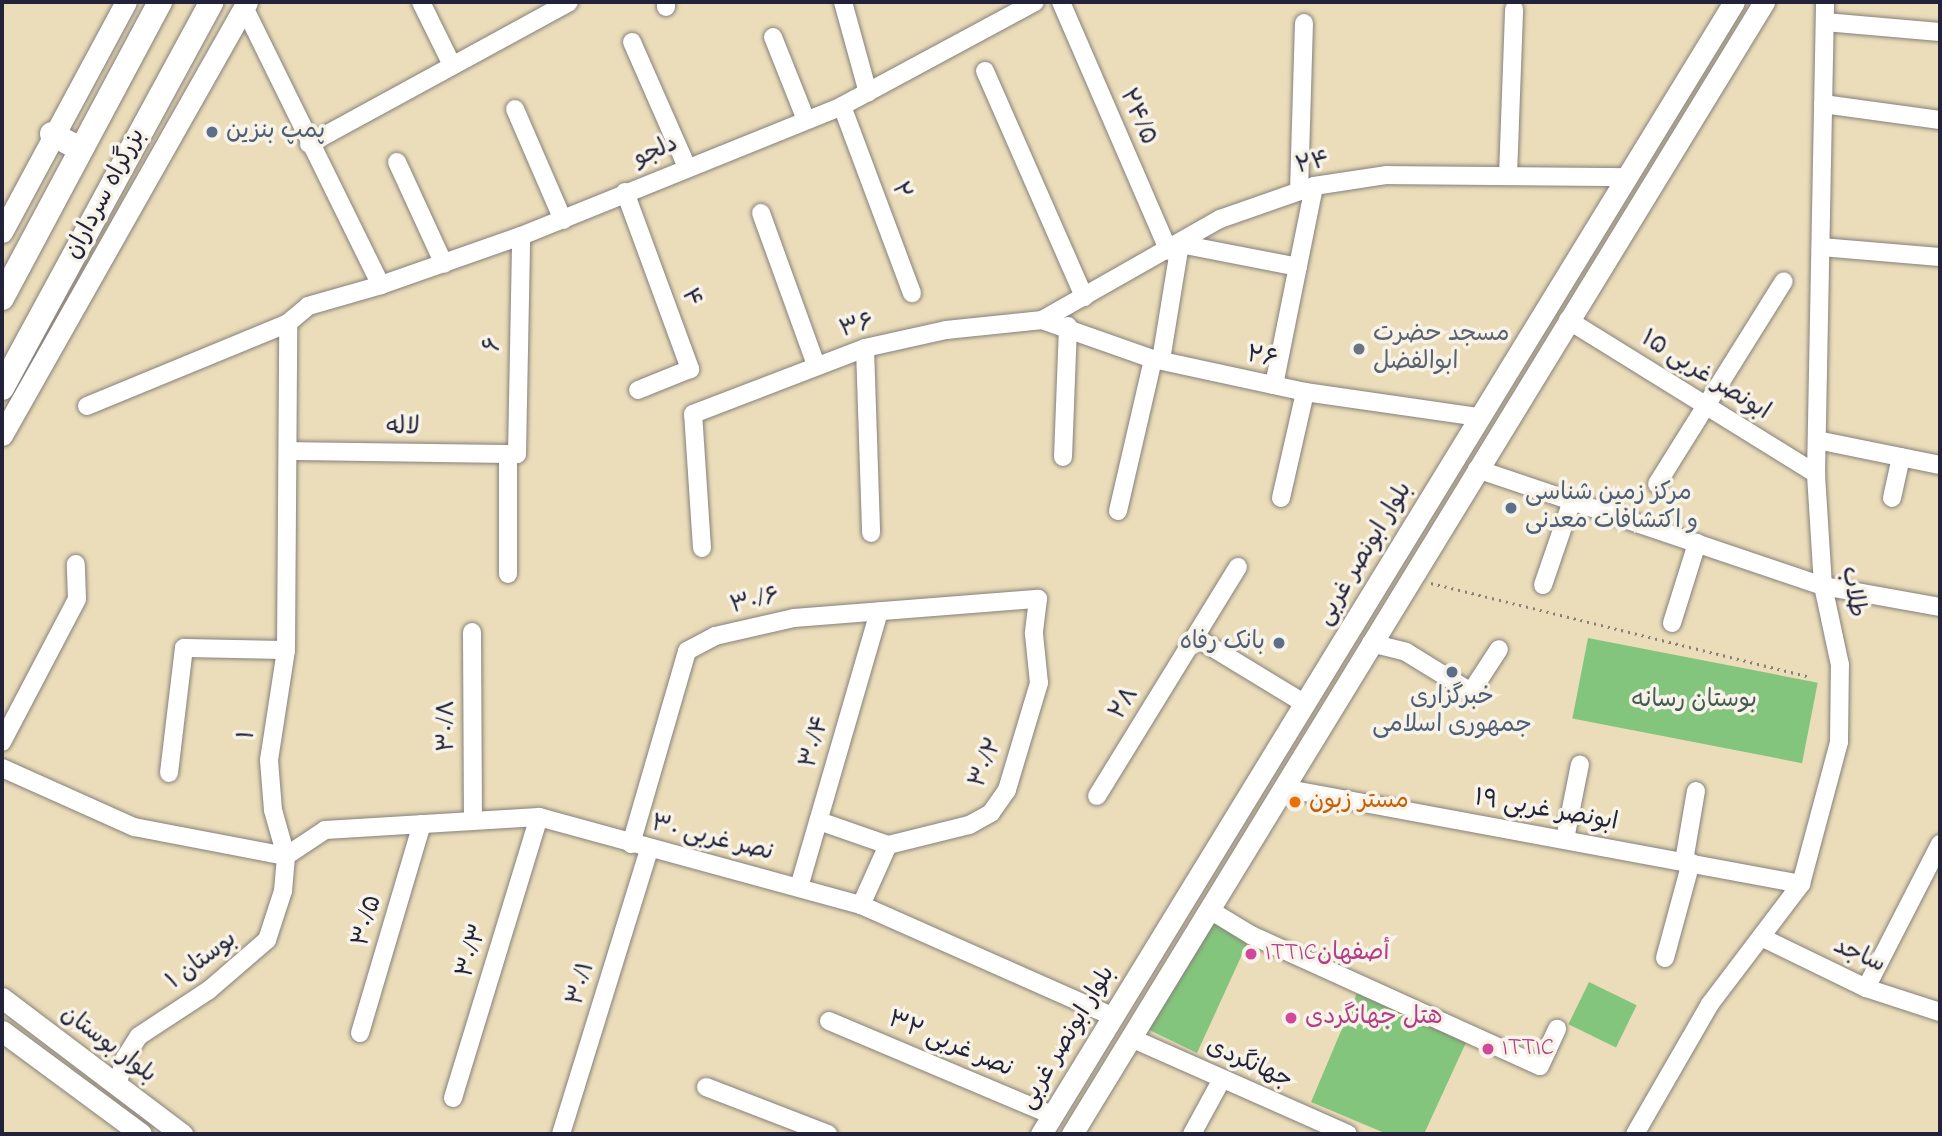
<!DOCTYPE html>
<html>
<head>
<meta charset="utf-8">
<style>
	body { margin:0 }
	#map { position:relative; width:1942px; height:1136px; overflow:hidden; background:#ebddba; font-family:"Indie Flower","Playpen Sans Arabic",sans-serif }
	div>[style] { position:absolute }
	.green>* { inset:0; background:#84c57d; transform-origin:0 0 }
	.path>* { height:2.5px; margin-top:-1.25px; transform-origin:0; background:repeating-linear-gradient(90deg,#86807a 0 2px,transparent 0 7px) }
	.roads { filter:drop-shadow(0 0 2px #86807a) drop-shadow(0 0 2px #86807a) }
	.minor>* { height:18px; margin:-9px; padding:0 9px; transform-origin:9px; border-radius:9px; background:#fff }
	.major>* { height:21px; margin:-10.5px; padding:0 10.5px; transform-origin:10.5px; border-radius:10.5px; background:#fff }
	.highway>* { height:24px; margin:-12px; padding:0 12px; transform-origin:12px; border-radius:12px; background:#fff }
	.dots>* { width:19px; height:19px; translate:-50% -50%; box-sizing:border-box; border:4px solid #f7f3e8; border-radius:50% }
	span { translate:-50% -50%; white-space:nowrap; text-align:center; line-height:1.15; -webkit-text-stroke:7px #f7f3e8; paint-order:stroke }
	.street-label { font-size:24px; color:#22223b }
	.service-label { font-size:24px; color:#4e5e75 }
	.left { translate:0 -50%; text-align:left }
	.right { translate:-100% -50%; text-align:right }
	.worship-label { font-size:24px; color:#5b616d }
	.park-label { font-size:24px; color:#445b52 }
	.food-label { font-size:24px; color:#c56008 }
	.hotel-label { font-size:24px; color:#b23c85 }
	.frame { position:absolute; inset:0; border:4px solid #22223b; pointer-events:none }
</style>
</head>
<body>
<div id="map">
	<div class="green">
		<div style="left:1588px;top:638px;width:234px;height:82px;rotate:11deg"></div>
		<div style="clip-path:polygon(1210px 910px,1251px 935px,1197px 1053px,1139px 1025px)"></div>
		<div style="left:1589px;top:982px;width:53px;height:47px;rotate:26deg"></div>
		<div style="clip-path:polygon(1360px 986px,1469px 1036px,1424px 1134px,1387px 1134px,1311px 1102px)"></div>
	</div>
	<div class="path">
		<div style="left:1431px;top:583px;width:388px;rotate:13.9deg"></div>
	</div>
	<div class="roads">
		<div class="minor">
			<div style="left:421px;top:2px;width:70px;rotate:63.8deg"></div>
			<div style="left:666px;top:2px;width:5px;rotate:90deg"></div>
			<div style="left:843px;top:2px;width:94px;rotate:74.6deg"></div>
			<div style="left:1061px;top:2px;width:271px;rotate:66.6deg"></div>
			<div style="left:244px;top:7px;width:310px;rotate:63.8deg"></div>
			<div style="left:1825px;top:22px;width:115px;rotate:5deg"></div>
			<div style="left:773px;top:37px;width:89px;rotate:68.3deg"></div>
			<div style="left:632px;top:42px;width:134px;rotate:66.3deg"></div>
			<div style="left:985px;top:71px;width:247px;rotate:66.3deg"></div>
			<div style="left:1823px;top:104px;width:118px;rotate:7.8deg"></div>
			<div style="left:842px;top:106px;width:200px;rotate:69.5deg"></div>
			<div style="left:515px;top:109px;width:121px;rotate:66.6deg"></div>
			<div style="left:309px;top:144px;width:296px;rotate:-28.6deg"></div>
			<div style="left:397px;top:162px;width:112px;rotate:65.3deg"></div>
			<div style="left:1508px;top:176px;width:167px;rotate:-87.9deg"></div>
			<div style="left:1299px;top:191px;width:168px;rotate:-88.3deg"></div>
			<div style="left:625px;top:192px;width:189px;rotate:69.8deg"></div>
			<div style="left:690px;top:369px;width:56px;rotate:158deg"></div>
			<div style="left:761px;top:213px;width:162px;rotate:70.1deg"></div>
			<div style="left:1821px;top:247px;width:119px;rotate:4.8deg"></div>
			<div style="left:1042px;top:320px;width:205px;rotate:-29.6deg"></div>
			<div style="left:1220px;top:219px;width:100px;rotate:-19.3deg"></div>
			<div style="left:1314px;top:186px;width:74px;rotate:-8.6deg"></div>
			<div style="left:1387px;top:175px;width:239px;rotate:0.5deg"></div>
			<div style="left:1568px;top:320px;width:292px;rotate:31.8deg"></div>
			<div style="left:865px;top:348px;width:185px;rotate:88.1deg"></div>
			<div style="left:1161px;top:360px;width:118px;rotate:-80.7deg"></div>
			<div style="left:1180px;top:244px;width:120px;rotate:11deg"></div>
			<div style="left:1274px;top:385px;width:203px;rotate:-78.6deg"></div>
			<div style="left:87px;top:406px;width:217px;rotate:-22.4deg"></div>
			<div style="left:288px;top:323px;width:26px;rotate:-40deg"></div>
			<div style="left:308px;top:306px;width:76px;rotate:-16deg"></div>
			<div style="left:381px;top:285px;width:148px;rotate:-19.3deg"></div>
			<div style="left:521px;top:236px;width:346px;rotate:-22deg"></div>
			<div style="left:842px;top:106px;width:219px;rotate:-28.3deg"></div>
			<div style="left:1817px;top:440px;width:126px;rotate:11.5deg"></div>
			<div style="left:289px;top:451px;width:228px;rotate:0.8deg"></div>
			<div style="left:517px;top:454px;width:218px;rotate:-88.9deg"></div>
			<div style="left:508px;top:454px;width:120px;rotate:90deg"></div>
			<div style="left:1063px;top:457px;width:131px;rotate:-87.8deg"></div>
			<div style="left:1477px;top:469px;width:365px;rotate:18.7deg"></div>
			<div style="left:1823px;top:586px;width:119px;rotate:10.2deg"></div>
			<div style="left:1657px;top:484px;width:239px;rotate:-58deg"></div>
			<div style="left:1281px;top:498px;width:109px;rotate:-77.2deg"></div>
			<div style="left:1892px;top:498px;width:42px;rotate:-77.6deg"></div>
			<div style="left:1118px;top:511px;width:156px;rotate:-77deg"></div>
			<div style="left:702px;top:548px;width:134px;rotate:-93.8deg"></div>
			<div style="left:693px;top:414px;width:184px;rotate:-21deg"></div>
			<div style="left:865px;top:348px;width:83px;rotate:-12.5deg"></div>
			<div style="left:946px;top:330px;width:97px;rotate:-5.9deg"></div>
			<div style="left:1042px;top:320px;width:118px;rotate:19.4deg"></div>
			<div style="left:1153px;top:359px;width:156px;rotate:12.2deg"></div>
			<div style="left:1305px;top:392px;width:176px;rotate:8.2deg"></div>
			<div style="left:1543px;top:585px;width:89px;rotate:-71deg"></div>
			<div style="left:1672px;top:623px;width:84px;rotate:-72.6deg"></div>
			<div style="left:472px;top:632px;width:188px;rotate:89.7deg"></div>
			<div style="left:1195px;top:637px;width:129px;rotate:31.3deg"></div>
			<div style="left:1371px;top:643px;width:36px;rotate:14deg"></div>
			<div style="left:1406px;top:652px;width:76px;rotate:31.6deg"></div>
			<div style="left:1471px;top:692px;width:51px;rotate:-56.9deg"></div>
			<div style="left:2px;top:742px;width:161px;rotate:-62.3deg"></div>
			<div style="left:77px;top:599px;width:35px;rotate:-92deg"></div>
			<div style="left:2px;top:768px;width:145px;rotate:24.1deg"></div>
			<div style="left:134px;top:827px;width:155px;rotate:10.8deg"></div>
			<div style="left:169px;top:773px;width:126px;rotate:-83.2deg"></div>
			<div style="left:184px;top:648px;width:102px;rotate:1.1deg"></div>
			<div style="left:1283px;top:788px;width:527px;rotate:10.5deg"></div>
			<div style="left:1097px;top:796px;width:269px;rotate:-58.4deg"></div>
			<div style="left:819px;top:821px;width:73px;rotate:19.2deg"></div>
			<div style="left:1565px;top:839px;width:76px;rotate:-78.7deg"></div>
			<div style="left:631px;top:844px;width:201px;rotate:-73.8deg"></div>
			<div style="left:687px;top:651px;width:32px;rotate:-28deg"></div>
			<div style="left:715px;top:636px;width:81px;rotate:-12.8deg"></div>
			<div style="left:794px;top:618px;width:245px;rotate:-4.5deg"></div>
			<div style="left:1038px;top:599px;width:35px;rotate:97deg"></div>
			<div style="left:1034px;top:634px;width:49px;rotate:84.2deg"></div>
			<div style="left:1039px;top:683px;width:112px;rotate:106.7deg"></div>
			<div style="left:1007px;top:790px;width:28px;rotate:125deg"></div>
			<div style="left:991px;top:813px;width:25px;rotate:151deg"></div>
			<div style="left:969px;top:825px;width:83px;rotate:166.1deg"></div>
			<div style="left:888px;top:845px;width:66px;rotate:114.2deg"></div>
			<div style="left:286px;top:856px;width:47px;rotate:-33.7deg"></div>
			<div style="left:325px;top:830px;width:214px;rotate:-3.5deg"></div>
			<div style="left:539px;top:817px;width:334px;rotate:15.3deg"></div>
			<div style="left:861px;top:905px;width:274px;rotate:23.9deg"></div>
			<div style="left:1684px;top:861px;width:71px;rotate:-80.3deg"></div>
			<div style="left:799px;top:887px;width:287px;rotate:-73.8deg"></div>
			<div style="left:1210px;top:910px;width:48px;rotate:31.4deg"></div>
			<div style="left:1251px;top:935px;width:317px;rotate:24.4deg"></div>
			<div style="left:1540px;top:1066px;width:41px;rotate:-65.3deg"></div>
			<div style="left:1761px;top:937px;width:117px;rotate:25.9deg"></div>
			<div style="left:1866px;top:988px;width:78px;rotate:18deg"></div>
			<div style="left:1665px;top:958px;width:99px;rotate:-74.8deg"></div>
			<div style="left:1866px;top:988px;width:162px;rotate:-62.8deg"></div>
			<div style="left:829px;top:1021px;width:241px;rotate:22.9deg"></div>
			<div style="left:360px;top:1033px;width:218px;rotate:-73.5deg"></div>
			<div style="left:1131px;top:1038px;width:237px;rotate:23.9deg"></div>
			<div style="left:117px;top:1086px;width:29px;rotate:-74deg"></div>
			<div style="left:125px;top:1058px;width:26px;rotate:-58deg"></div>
			<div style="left:139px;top:1036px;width:84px;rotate:-33.3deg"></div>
			<div style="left:209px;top:990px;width:77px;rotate:-40.8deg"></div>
			<div style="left:267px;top:940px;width:52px;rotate:-71.9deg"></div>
			<div style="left:283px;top:891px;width:35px;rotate:-85deg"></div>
			<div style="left:286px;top:856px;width:48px;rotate:-105.8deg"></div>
			<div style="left:273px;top:810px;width:50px;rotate:-94.6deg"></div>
			<div style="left:269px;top:760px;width:111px;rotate:-81.2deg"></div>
			<div style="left:286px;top:650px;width:327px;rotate:-89.6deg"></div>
			<div style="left:706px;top:1087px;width:131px;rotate:21.1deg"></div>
			<div style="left:453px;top:1098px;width:294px;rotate:-73deg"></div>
			<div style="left:561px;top:1134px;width:298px;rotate:-72.8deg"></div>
			<div style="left:1192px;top:1134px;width:63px;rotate:-61.4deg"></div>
			<div style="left:1635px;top:1134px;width:150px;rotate:-60deg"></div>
			<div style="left:1710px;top:1004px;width:151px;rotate:-52.8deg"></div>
			<div style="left:1801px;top:884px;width:147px;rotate:-75deg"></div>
			<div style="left:1839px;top:742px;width:77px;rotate:-89.3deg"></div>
			<div style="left:1840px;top:665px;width:81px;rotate:-102.1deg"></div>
			<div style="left:1823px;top:586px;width:112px;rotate:-93.6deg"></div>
			<div style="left:1816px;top:474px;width:472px;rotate:-88.9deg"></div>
		</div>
		<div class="major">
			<div style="left:2px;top:232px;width:261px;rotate:-61.7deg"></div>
			<div style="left:2px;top:435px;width:498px;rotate:-60.5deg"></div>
			<div style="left:2px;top:998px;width:226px;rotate:37.1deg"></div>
			<div style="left:2px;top:1031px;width:173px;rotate:36.5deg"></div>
			<div style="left:1041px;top:1134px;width:1327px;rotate:-58.53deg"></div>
			<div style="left:1072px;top:1134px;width:1327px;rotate:-58.56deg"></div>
		</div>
		<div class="highway">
			<div style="left:52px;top:134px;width:30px;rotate:28deg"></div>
			<div style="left:2px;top:298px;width:336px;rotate:-61.9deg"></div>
			<div style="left:2px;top:388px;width:439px;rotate:-61.5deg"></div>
		</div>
	</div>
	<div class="dots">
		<div style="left:212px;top:132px;background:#5c6f8a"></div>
		<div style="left:1359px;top:349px;background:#6b7280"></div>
		<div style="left:1511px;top:508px;background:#5c6f8a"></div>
		<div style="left:1279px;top:643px;background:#5c6f8a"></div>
		<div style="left:1452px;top:672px;background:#5c6f8a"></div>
		<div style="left:1295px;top:802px;background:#e8710a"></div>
		<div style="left:1251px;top:954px;background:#d1479c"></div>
		<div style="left:1291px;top:1018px;background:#d1479c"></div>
		<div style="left:1488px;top:1049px;background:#d1479c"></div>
	</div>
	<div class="street-label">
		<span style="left:1137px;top:117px;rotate:66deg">۲۴/۵</span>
		<span style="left:656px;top:152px;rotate:-23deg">دلجو</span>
		<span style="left:1313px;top:164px;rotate:-13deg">۲۴</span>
		<span style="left:900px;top:191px;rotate:69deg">۲</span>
		<span style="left:106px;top:194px;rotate:-62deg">بزرگراه سرداران</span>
		<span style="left:690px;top:298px;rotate:70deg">۴</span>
		<span style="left:857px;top:327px;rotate:-16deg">۳۶</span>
		<span style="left:494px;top:344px;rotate:-89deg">۶</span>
		<span style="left:1262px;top:358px;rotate:12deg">۲۶</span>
		<span style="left:1705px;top:376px;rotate:32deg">ابونصر غربی ۱۵</span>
		<span style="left:403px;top:428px;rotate:1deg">لاله</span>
		<span style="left:1365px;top:554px;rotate:-59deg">بلوار ابونصر غربی</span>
		<span style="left:1852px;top:592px;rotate:81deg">طلاب</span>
		<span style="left:755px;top:602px;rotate:-13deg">۳۰/۶</span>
		<span style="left:1125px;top:704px;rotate:-58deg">۲۸</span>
		<span style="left:448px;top:726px;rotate:-90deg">۳۰/۸</span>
		<span style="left:248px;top:735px;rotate:-81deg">۱</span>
		<span style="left:816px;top:742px;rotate:-74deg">۳۰/۴</span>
		<span style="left:987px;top:763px;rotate:-68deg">۳۰/۲</span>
		<span style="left:1546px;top:811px;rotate:10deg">ابونصر غربی ۱۹</span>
		<span style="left:712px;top:839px;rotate:14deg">نصر غربی ۳۰</span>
		<span style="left:368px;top:921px;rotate:-74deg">۳۰/۵</span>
		<span style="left:473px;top:951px;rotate:-73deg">۳۰/۳</span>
		<span style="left:1859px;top:956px;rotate:24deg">ساجد</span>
		<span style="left:202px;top:961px;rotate:-37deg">بوستان ۱</span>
		<span style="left:582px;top:984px;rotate:-73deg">۳۰/۱</span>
		<span style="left:1068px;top:1038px;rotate:-59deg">بلوار ابونصر غربی</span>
		<span style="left:108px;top:1045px;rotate:37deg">بلوار بوستان</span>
		<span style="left:950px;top:1045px;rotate:23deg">نصر غربی ۳۲</span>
		<span style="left:1249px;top:1064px;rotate:24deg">جهانگردی</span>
	</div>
	<div class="service-label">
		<span class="left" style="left:226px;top:132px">پمپ بنزین</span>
		<span class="left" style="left:1525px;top:508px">مرکز زمین شناسی<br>و اکتشافات معدنی</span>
		<span class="right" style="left:1265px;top:643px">بانک رفاه</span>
		<span style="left:1452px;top:712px">خبرگزاری<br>جمهوری اسلامی</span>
	</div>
	<div class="worship-label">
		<span class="left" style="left:1373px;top:349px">مسجد حضرت<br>ابوالفضل</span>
	</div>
	<div class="park-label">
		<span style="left:1694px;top:701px">بوستان رسانه</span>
	</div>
	<div class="food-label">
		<span class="left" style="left:1309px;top:802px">مستر زبون</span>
	</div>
	<div class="hotel-label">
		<span class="left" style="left:1265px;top:954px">ITTICأصفهان</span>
		<span class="left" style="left:1305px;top:1018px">هتل جهانگردی</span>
		<span class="left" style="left:1502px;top:1049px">ITTIC</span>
	</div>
	<div class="frame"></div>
</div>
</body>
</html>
